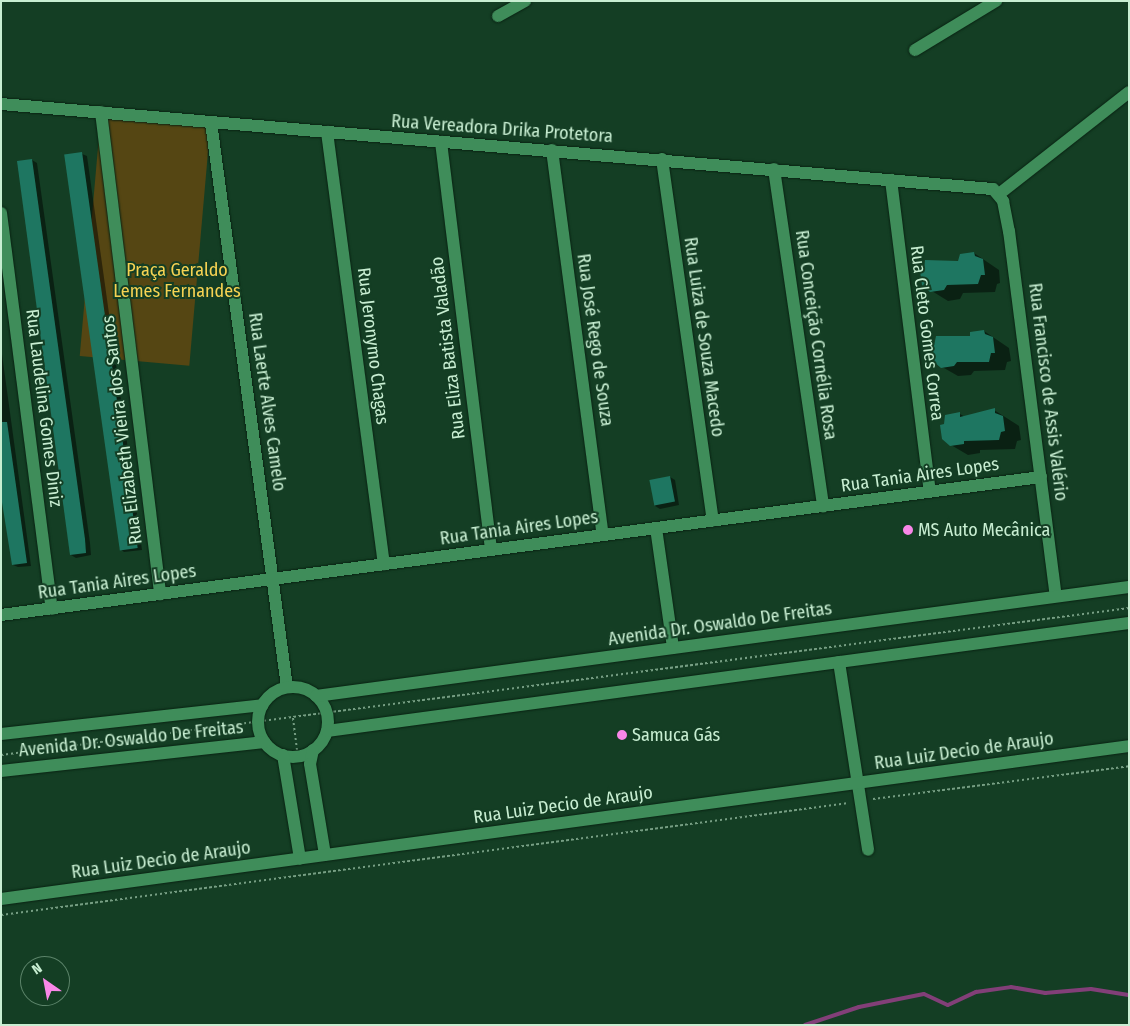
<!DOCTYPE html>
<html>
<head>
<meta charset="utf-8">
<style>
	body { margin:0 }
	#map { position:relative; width:1130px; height:1026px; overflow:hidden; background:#143e24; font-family:"Fira Sans Condensed",sans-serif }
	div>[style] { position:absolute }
	.green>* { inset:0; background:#554613; transform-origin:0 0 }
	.shadow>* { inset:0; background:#0007 }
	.stream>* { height:4px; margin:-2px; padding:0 2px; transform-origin:2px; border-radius:2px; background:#823f78 }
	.building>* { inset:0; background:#1e7661; transform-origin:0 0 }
	.path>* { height:2px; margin-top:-1px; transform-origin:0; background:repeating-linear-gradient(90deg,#769e83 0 2.5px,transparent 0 5px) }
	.roads { filter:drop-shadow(0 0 1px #092212) drop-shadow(0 0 1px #092212) }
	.minor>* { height:12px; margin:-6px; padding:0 6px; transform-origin:6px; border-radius:6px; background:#3f8d5a }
	.minor>.ring { margin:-6px; padding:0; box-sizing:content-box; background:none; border:12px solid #3f8d5a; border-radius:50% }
	.dots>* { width:14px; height:14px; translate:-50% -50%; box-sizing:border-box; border:2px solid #143e24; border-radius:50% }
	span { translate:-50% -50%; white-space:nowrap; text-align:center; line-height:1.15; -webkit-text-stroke:4px #143e24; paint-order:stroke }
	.street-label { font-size:18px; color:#c8eed2 }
	.park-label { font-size:18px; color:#f7d353 }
	.poi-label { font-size:18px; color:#c8eed2 }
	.left { translate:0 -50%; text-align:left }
	.frame { position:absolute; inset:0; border:2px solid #c8eed2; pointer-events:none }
	.north { position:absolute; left:20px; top:956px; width:50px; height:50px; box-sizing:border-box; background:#143e24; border:1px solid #5c846a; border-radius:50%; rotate:327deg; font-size:14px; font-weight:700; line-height:20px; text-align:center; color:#c8eed2 }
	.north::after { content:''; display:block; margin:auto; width:18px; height:22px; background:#f987e8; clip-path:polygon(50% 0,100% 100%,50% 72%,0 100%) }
</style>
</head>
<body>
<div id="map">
	<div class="green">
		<div style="left:101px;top:113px;width:110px;height:244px;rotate:5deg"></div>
	</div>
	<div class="shadow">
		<div style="clip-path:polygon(82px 154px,87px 156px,142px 550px,124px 552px,120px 549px)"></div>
		<div style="clip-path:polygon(32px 160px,37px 163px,90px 543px,91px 555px,76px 558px,71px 555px,19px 162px)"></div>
		<div style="clip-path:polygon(974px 253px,999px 270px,1000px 283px,997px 284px,995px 292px,963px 293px,960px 299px,948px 301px,927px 288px)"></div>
		<div style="clip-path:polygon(984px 331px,1009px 348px,1011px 361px,1007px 362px,1005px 370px,974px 371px,971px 375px,958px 376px,937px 364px)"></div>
		<div style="clip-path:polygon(1px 347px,31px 566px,18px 567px,13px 565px,1px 480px)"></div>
		<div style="clip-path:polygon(994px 410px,1019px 426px,1021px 440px,1017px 441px,1015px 449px,980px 450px,980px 453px,968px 455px,951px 445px,960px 414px,965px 417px)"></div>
		<div style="clip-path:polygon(670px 477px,675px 480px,679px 505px,660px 509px,655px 506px)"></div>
	</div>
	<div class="stream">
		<div style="left:805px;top:1025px;width:57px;rotate:-18.4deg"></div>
		<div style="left:859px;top:1007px;width:66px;rotate:-11.3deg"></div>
		<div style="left:924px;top:994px;width:26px;rotate:25deg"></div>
		<div style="left:948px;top:1005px;width:31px;rotate:-25deg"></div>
		<div style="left:976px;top:992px;width:35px;rotate:-8deg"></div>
		<div style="left:1011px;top:987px;width:35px;rotate:10deg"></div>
		<div style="left:1045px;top:993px;width:46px;rotate:-5deg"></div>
		<div style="left:1091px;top:989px;width:38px;rotate:9deg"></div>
	</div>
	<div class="building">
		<div style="left:82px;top:152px;width:400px;height:18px;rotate:82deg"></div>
		<div style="clip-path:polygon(32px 159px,85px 539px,86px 553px,70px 555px,17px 161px)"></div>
		<div style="clip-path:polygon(974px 252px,975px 256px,983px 259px,985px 275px,981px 275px,978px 284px,947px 285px,944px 290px,930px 292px,922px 285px,920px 271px,924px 270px,925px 260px,958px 261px,960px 254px)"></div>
		<div style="clip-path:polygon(984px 330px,985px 334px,993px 337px,995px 353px,991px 353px,989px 362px,957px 362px,954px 366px,941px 368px,933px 361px,931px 346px,934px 346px,936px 336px,970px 336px,970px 332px)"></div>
		<div style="clip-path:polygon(995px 408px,995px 413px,1003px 416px,1005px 431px,1001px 432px,999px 440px,964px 441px,964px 444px,950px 446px,942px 439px,940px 425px,944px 424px,945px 415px,960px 412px,960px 417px)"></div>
		<div style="clip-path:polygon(1px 422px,7px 422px,27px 563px,12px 565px,1px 496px)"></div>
		<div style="left:670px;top:476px;width:26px;height:21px;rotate:79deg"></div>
	</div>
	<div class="path">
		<div style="left:293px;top:718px;width:40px;rotate:82.9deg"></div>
		<div style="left:1px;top:755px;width:1138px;rotate:-7.42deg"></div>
		<div style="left:873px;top:799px;width:258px;rotate:-7.3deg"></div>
		<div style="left:1px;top:915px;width:855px;rotate:-7.52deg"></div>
	</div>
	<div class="roads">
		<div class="minor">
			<div style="left:498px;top:16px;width:31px;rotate:-29deg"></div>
			<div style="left:915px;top:50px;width:95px;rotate:-31.2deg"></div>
			<div style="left:1px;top:104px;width:996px;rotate:4.9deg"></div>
			<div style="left:993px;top:189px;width:16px;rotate:50deg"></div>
			<div style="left:1003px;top:201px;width:31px;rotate:79deg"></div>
			<div style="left:1009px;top:231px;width:368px;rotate:82.7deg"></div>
			<div style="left:101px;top:112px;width:486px;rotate:83deg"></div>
			<div style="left:211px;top:122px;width:570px;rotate:82.34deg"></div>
			<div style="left:327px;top:132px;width:436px;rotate:82.5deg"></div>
			<div style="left:441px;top:142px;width:411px;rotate:83deg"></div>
			<div style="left:552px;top:150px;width:388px;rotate:82.5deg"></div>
			<div style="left:662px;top:159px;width:365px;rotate:82deg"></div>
			<div style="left:774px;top:169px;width:341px;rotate:81.7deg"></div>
			<div style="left:891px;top:180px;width:313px;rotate:82.9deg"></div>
			<div style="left:999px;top:194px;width:165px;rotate:-38.1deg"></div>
			<div style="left:1px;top:213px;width:399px;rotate:82.7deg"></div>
			<div style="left:656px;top:528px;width:121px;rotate:81.9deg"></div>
			<div style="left:1px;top:615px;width:1049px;rotate:-7.56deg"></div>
			<div style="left:839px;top:662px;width:190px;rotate:81.2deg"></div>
			<div class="ring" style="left:258px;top:687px;width:58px;height:58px"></div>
			<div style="left:316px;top:696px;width:820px;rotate:-7.64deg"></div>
			<div style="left:327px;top:731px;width:809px;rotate:-7.67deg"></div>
			<div style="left:1px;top:734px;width:263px;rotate:-6.3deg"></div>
			<div style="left:313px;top:750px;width:14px;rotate:102deg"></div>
			<div style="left:310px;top:764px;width:92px;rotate:80.6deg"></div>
			<div style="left:283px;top:755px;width:105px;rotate:80.7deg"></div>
			<div style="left:1px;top:771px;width:265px;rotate:-6.3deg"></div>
			<div style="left:1px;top:899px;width:1138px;rotate:-7.72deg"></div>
		</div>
	</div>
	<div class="dots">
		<div style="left:908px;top:530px;background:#f987e8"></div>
		<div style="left:622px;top:735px;background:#f987e8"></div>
	</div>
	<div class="street-label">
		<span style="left:502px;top:129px;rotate:4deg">Rua Vereadora Drika Protetora</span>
		<span style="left:927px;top:333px;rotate:83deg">Rua Cleto Gomes Correa</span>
		<span style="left:816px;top:335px;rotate:82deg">Rua Conceição Cornélia Rosa</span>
		<span style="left:704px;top:337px;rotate:82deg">Rua Luiza de Souza Macedo</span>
		<span style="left:595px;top:340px;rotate:82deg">Rua José Rego de Souza</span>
		<span style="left:373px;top:346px;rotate:83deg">Rua Jeronymo Chagas</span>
		<span style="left:448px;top:348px;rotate:-97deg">Rua Eliza Batista Valadão</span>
		<span style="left:1048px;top:392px;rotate:83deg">Rua Francisco de Assis Valério</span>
		<span style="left:267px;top:402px;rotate:82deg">Rua Laerte Alves Camelo</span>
		<span style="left:44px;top:408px;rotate:83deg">Rua Laudelina Gomes Diniz</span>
		<span style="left:122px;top:430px;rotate:-97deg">Rua Elizabeth Vieira dos Santos</span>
		<span style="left:920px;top:475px;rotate:-8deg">Rua Tania Aires Lopes</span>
		<span style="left:519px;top:528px;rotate:-8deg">Rua Tania Aires Lopes</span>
		<span style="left:117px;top:582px;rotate:-8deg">Rua Tania Aires Lopes</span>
		<span style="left:720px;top:624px;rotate:-8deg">Avenida Dr. Oswaldo De Freitas</span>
		<span style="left:131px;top:739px;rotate:-6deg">Avenida Dr. Oswaldo De Freitas</span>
		<span style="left:964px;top:751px;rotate:-8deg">Rua Luiz Decio de Araujo</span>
		<span style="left:563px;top:805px;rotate:-8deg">Rua Luiz Decio de Araujo</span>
		<span style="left:161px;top:860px;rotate:-8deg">Rua Luiz Decio de Araujo</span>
	</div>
	<div class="park-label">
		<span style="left:177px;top:281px">Praça Geraldo<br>Lemes Fernandes</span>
	</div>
	<div class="poi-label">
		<span class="left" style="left:918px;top:530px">MS Auto Mecânica</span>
		<span class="left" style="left:632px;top:735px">Samuca Gás</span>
	</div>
	<div class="frame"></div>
	<div class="north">N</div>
</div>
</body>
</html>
